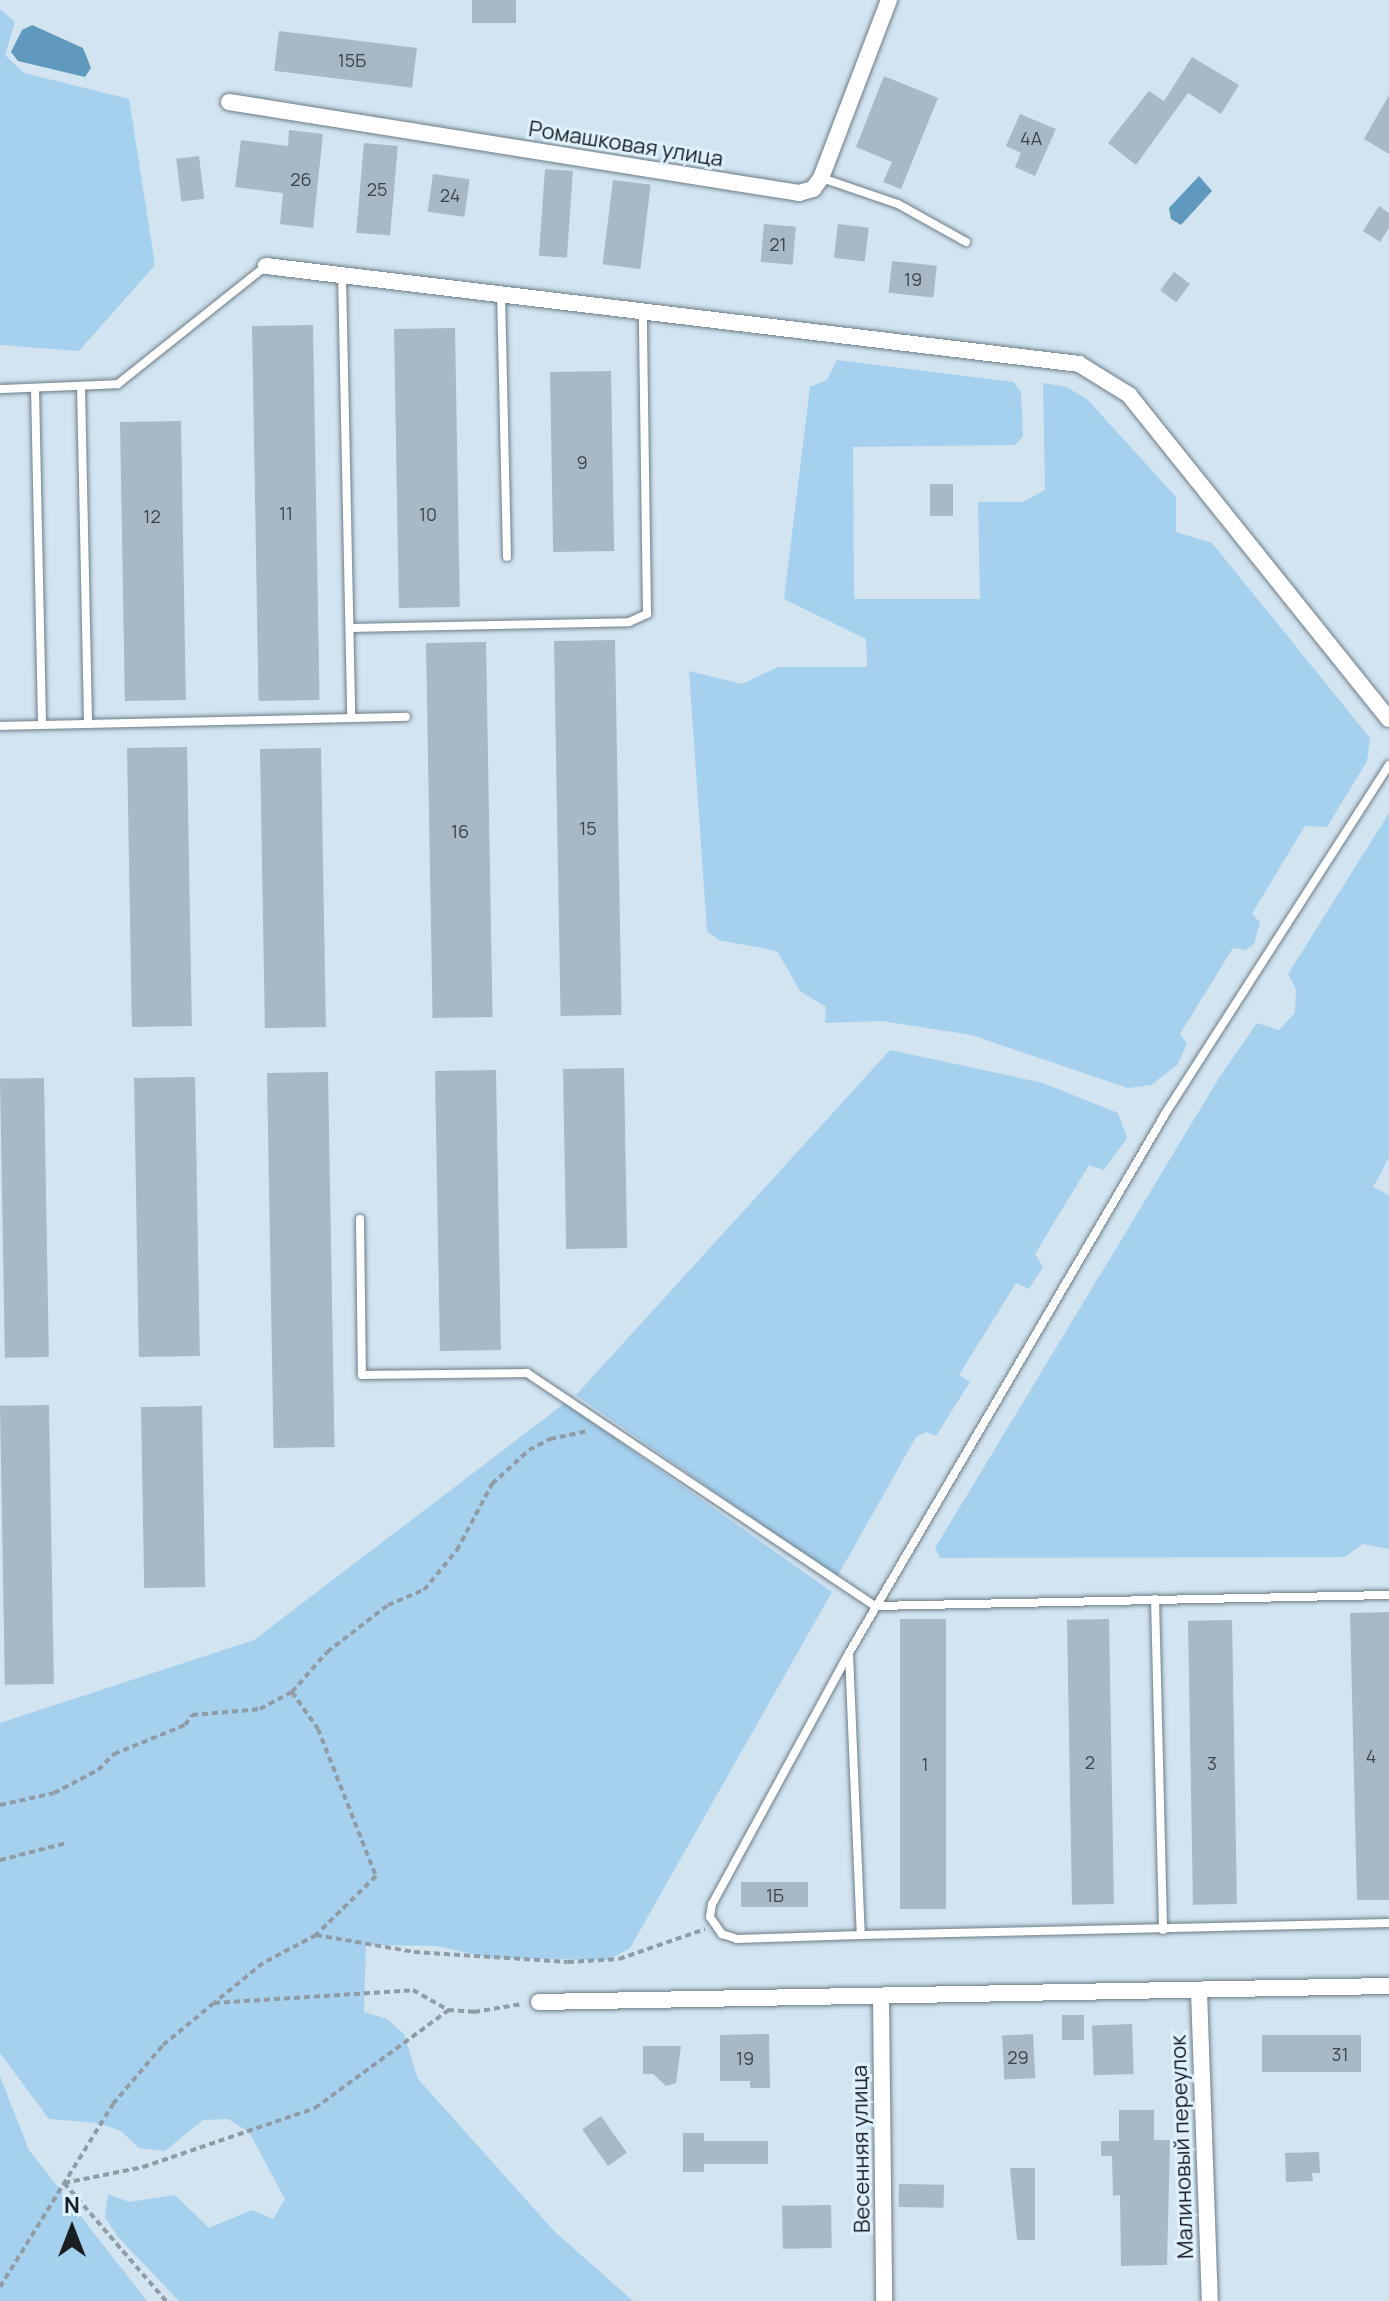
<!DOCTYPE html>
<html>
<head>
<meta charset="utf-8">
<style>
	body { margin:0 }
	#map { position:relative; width:1389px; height:2301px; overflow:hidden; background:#d2e4f0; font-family:Manrope,sans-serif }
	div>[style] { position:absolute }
	.green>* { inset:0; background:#a5d0ee }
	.water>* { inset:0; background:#6099be }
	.building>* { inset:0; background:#a8b9c5; transform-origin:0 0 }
	.path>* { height:4px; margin-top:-2px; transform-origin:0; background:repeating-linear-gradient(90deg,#8f9ca5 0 6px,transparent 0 10px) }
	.roads { filter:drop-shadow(0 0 2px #6c7c87) drop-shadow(0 0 2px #6c7c87) }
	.service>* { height:8px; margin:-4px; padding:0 4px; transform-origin:4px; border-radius:4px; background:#fff }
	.minor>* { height:16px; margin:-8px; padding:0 8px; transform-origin:8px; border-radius:8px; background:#fff }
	span { translate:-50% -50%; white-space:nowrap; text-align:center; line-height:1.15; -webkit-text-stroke:6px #e0f1fe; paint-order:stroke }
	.number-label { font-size:18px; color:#3c454b }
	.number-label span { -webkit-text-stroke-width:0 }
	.street-label { font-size:22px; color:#181e22 }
	.north { position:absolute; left:32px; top:2189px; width:80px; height:80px; -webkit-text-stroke:6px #e0f1fe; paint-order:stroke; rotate:0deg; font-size:22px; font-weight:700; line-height:32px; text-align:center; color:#181e22 }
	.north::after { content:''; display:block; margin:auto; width:28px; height:36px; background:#181e22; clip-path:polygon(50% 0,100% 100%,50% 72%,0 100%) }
</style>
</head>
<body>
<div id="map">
	<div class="green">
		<div style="clip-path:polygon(0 9px,15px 22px,5px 55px,24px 73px,129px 99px,155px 265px,79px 351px,0 345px)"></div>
		<div style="clip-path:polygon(837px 360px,1014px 382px,1021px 392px,1023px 436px,1015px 445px,853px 447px,854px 599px,980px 599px,978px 502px,1023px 502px,1045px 490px,1043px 383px,1066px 387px,1087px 399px,1176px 497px,1176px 532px,1212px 543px,1370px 738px,1367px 761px,1327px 827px,1305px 826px,1252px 914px,1260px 922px,1254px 944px,1245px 950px,1233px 948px,1180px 1034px,1187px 1044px,1177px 1065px,1151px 1085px,1128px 1088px,972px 1035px,882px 1021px,825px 1023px,826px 1007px,800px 991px,777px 951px,719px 940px,707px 931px,689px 671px,742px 684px,778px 667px,867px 667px,866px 639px,784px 599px,810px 387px,827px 380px)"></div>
		<div style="clip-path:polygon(1389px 813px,1389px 1158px,1373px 1187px,1389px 1195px,1389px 1549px,1363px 1544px,1345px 1557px,940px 1558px,935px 1548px,1219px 1078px,1257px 1023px,1279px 1030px,1295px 1013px,1296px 989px,1288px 974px)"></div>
		<div style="clip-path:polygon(890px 1050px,1043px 1083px,1118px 1113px,1127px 1138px,1104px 1170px,1089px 1165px,1035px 1254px,1043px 1267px,1029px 1289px,1016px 1283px,959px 1375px,970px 1382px,936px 1436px,926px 1432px,916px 1437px,837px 1577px,576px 1395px)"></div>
		<div style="clip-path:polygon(565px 1403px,832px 1592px,630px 1948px,608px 1960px,489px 1958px,438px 1946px,366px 1945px,364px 2012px,387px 2019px,404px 2034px,418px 2079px,554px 2231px,633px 2301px,179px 2301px,118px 2237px,105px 2217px,108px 2194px,129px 2202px,175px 2195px,209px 2228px,252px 2210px,273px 2219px,285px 2199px,249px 2132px,228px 2119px,203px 2120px,165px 2151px,139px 2148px,121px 2131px,98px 2123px,49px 2119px,0 2053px,0 1723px,254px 1640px)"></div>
		<div style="clip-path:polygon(0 2076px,29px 2150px,147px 2301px,0 2301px)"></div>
	</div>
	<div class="water">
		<div style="clip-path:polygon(32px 25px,83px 48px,91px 68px,85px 77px,18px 61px,11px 52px,22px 30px)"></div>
		<div style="clip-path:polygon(1199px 176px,1212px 191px,1181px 225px,1171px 219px,1169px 208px)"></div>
	</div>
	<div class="building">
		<div style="left:472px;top:0;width:44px;height:23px"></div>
		<div style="left:279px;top:31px;width:139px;height:40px;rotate:7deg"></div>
		<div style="clip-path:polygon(1192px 57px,1239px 85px,1221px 114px,1188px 93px,1136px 165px,1108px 143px,1149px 91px,1164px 101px)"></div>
		<div style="clip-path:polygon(884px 76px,938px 98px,901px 189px,883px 182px,892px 162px,856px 147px)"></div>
		<div style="clip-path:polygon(1389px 95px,1389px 154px,1364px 139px)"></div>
		<div style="clip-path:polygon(1020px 114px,1056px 129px,1035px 176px,1015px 167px,1021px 153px,1006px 146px)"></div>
		<div style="clip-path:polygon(289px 130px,323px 134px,313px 228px,280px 224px,283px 193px,235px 187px,241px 140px,288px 146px)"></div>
		<div style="left:364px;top:143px;width:34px;height:90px;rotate:5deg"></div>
		<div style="left:199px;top:156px;width:43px;height:23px;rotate:83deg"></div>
		<div style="left:545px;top:169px;width:28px;height:87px;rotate:4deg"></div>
		<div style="left:433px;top:174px;width:37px;height:38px;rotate:8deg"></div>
		<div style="left:613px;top:180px;width:38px;height:85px;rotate:7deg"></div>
		<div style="clip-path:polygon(1379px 206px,1389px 213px,1389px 228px,1380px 242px,1363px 231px)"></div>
		<div style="left:764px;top:224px;width:32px;height:38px;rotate:5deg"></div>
		<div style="left:838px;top:224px;width:31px;height:34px;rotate:7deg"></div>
		<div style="left:892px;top:261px;width:45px;height:32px;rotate:6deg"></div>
		<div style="left:1174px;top:272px;width:20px;height:23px;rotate:37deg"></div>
		<div style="left:313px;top:325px;width:375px;height:61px;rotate:89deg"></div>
		<div style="left:455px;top:328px;width:279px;height:61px;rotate:89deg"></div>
		<div style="left:611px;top:371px;width:180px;height:61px;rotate:89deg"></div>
		<div style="left:181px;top:421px;width:279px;height:61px;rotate:89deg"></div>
		<div style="left:953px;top:484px;width:32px;height:23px;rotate:90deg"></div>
		<div style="left:615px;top:640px;width:375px;height:61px;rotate:89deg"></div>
		<div style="left:486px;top:642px;width:375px;height:60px;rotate:89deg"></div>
		<div style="left:187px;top:747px;width:279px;height:60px;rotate:89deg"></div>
		<div style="left:321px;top:748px;width:279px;height:61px;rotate:89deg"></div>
		<div style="left:624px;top:1068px;width:180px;height:61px;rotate:89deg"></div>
		<div style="left:496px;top:1070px;width:280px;height:61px;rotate:89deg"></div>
		<div style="left:328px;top:1072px;width:375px;height:61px;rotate:89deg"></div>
		<div style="left:195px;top:1077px;width:279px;height:61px;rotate:89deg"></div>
		<div style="left:44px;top:1078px;width:279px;height:44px;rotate:89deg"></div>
		<div style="left:49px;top:1405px;width:279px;height:49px;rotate:89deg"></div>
		<div style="left:202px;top:1406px;width:181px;height:61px;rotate:89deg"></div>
		<div style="clip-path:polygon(1389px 1612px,1389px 1900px,1357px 1900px,1350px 1613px)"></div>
		<div style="left:900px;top:1619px;width:46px;height:290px"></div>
		<div style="left:1109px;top:1619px;width:285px;height:42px;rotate:89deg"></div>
		<div style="left:1232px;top:1620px;width:284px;height:44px;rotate:89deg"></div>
		<div style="left:808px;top:1882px;width:25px;height:67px;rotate:90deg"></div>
		<div style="left:1062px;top:2015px;width:22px;height:25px"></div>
		<div style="left:1132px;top:2024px;width:50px;height:40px;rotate:88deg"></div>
		<div style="clip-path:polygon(769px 2034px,770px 2088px,750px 2088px,750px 2081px,720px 2081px,720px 2035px)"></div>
		<div style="left:1033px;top:2034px;width:44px;height:31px;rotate:87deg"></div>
		<div style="left:1361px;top:2035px;width:37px;height:99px;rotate:90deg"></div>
		<div style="clip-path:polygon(643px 2046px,681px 2046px,676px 2083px,666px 2086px,653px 2074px,643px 2074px)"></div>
		<div style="clip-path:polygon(1119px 2110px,1154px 2110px,1154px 2140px,1170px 2140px,1167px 2265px,1121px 2266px,1120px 2195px,1113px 2196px,1112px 2156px,1101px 2156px,1101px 2141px,1119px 2141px)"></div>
		<div style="left:601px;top:2116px;width:45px;height:23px;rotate:55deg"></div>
		<div style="clip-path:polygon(683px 2133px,704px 2133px,704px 2141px,768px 2141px,768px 2164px,704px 2164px,704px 2172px,683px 2172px)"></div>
		<div style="clip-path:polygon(1319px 2152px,1320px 2173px,1312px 2173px,1313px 2181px,1286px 2182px,1285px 2153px)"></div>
		<div style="clip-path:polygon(1010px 2168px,1035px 2168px,1035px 2240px,1017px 2240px)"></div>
		<div style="left:899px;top:2184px;width:45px;height:23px;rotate:1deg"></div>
		<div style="left:831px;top:2205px;width:43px;height:49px;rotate:89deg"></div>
	</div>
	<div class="path">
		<div style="left:292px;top:1692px;width:53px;rotate:-48.8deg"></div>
		<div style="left:327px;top:1652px;width:77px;rotate:-37.6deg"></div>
		<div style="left:388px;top:1605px;width:39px;rotate:-23deg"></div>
		<div style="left:424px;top:1590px;width:52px;rotate:-50.5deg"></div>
		<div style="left:457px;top:1550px;width:75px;rotate:-62.1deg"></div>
		<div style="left:492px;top:1484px;width:50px;rotate:-42.6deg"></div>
		<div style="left:529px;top:1450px;width:24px;rotate:-28deg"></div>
		<div style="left:550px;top:1439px;width:40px;rotate:-12deg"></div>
		<div style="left:0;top:1805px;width:55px;rotate:-12.5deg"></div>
		<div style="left:54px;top:1793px;width:50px;rotate:-27.6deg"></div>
		<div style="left:98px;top:1770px;width:23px;rotate:-45deg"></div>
		<div style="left:114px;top:1754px;width:77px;rotate:-22.2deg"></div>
		<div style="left:185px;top:1725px;width:12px;rotate:-55deg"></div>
		<div style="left:192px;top:1715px;width:68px;rotate:-5deg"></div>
		<div style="left:260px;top:1709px;width:36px;rotate:-28deg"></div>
		<div style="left:292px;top:1692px;width:45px;rotate:54.9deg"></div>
		<div style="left:318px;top:1729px;width:158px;rotate:68.5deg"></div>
		<div style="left:376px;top:1876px;width:84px;rotate:135.5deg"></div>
		<div style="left:316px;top:1935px;width:60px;rotate:152.2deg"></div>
		<div style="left:263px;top:1963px;width:63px;rotate:140.8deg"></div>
		<div style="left:0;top:1860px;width:68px;rotate:-14.4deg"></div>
		<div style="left:316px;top:1935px;width:99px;rotate:9.8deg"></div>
		<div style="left:414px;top:1952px;width:154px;rotate:3.7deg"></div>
		<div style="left:568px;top:1962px;width:51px;rotate:-3.4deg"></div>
		<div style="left:619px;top:1959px;width:91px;rotate:-19.2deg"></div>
		<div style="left:0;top:2287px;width:215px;rotate:-58.3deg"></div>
		<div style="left:113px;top:2104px;width:77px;rotate:-49.7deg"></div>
		<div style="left:163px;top:2045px;width:66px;rotate:-39.5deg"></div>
		<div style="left:214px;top:2003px;width:199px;rotate:-3.7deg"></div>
		<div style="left:413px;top:1990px;width:40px;rotate:29.7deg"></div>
		<div style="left:448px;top:2010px;width:26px;rotate:4deg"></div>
		<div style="left:474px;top:2012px;width:49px;rotate:-9.5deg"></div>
		<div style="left:166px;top:2301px;width:156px;rotate:-130.8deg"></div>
		<div style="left:64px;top:2183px;width:81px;rotate:-11.4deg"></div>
		<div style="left:143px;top:2167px;width:182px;rotate:-18.9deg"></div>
		<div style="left:315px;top:2108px;width:166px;rotate:-36.2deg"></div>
	</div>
	<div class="roads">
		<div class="service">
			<div style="left:822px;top:178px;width:80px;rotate:18.9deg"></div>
			<div style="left:898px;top:204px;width:78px;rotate:29.2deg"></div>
			<div style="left:342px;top:275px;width:443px;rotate:88.8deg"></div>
			<div style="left:501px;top:292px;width:265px;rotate:88.7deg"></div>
			<div style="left:81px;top:387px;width:337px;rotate:88.8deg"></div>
			<div style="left:35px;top:388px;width:337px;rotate:88.8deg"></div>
			<div style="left:0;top:389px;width:118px;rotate:-2.4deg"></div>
			<div style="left:118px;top:384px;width:189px;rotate:-38.6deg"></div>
			<div style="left:350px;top:628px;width:279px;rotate:-1.2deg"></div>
			<div style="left:629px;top:622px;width:20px;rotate:-24deg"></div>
			<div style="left:647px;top:614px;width:303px;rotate:-90.8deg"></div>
			<div style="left:0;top:726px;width:406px;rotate:-1.3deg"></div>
			<div style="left:1389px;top:765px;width:417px;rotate:122.7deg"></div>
			<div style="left:1164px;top:1116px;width:623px;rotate:120.4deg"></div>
			<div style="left:849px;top:1653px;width:282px;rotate:87.6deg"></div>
			<div style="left:861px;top:1935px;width:528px;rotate:-1.3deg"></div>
			<div style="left:360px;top:1219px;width:156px;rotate:89.3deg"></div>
			<div style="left:362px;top:1375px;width:165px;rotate:-0.7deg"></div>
			<div style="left:527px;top:1373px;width:419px;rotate:33.8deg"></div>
			<div style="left:875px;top:1606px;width:514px;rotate:-1.23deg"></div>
			<div style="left:1155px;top:1599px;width:331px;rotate:88.6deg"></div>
			<div style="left:849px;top:1653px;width:286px;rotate:118.6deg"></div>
			<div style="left:712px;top:1904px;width:13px;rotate:99deg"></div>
			<div style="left:710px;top:1917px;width:21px;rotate:55deg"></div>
			<div style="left:722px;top:1934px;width:16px;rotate:18deg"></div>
			<div style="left:737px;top:1939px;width:124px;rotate:-1.8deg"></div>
		</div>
		<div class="minor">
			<div style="left:229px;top:102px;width:577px;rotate:9.07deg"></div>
			<div style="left:799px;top:193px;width:15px;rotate:-16deg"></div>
			<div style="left:813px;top:189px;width:14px;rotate:-54deg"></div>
			<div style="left:821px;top:178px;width:191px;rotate:-69.1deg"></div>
			<div style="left:266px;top:266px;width:819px;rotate:6.87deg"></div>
			<div style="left:1079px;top:364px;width:59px;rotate:31.8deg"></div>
			<div style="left:1129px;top:395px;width:415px;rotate:51.3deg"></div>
			<div style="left:1199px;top:1991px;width:310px;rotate:88deg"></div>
			<div style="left:881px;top:1997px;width:304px;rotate:89.4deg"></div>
			<div style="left:539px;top:2002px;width:850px;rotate:-1.08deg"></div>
		</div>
	</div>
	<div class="number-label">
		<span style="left:352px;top:60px">15Б</span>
		<span style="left:1031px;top:138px">4А</span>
		<span style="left:301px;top:179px">26</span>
		<span style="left:377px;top:189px">25</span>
		<span style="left:450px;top:195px">24</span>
		<span style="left:778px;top:244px">21</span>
		<span style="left:913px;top:279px">19</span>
		<span style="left:582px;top:462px">9</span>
		<span style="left:286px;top:513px">11</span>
		<span style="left:428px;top:514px">10</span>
		<span style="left:152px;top:516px">12</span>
		<span style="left:588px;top:828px">15</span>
		<span style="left:460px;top:831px">16</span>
		<span style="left:1371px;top:1756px">4</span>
		<span style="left:1090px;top:1762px">2</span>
		<span style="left:1212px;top:1763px">3</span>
		<span style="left:925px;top:1764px">1</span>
		<span style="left:775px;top:1895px">1Б</span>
		<span style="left:1340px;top:2054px">31</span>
		<span style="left:1018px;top:2057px">29</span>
		<span style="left:745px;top:2058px">19</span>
	</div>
	<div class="street-label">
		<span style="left:626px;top:144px;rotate:9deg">Ромашковая улица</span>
		<span style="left:1182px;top:2147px;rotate:-92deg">Малиновый переулок</span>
		<span style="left:861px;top:2149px;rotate:-91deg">Весенняя улица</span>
	</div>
	<div class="north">N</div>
</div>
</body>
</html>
